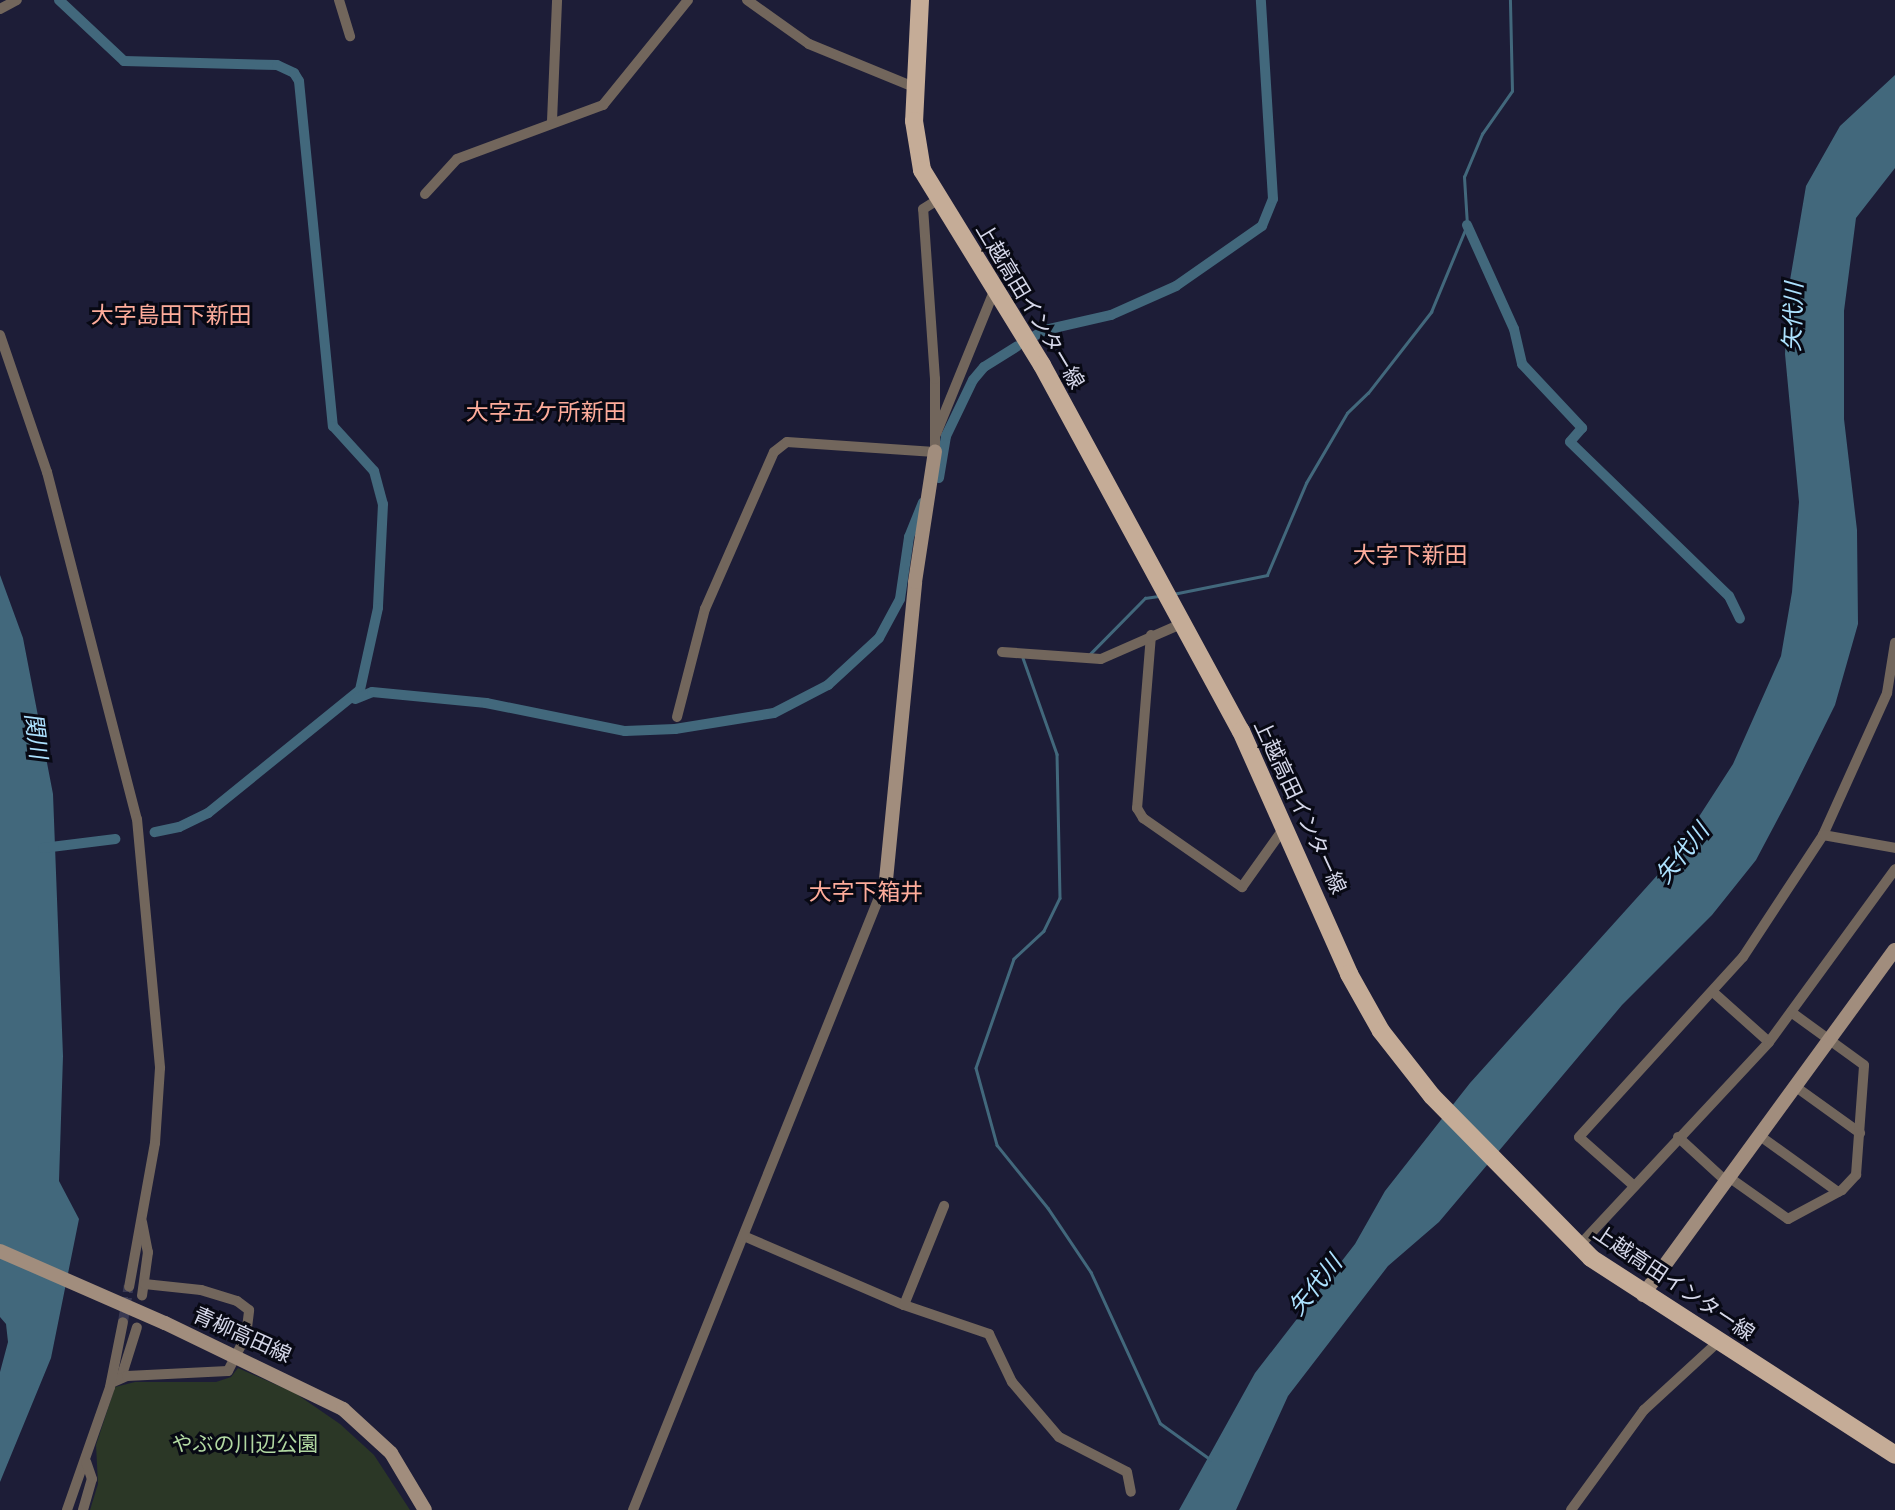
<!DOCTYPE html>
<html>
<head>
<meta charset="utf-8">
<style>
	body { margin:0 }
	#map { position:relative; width:1895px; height:1510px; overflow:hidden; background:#1d1d37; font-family:Roboto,"Noto Sans JP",sans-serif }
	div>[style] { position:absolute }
	.green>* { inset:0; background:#2b3726 }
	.water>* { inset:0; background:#42687c }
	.stream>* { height:2.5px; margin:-1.25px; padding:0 1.25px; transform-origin:1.25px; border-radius:1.25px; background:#42687c }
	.canal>* { height:10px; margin:-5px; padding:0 5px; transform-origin:5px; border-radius:5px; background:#42687c }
	.street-tunnel>* { height:10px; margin-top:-5px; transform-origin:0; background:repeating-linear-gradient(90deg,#393952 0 10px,transparent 0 15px) }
	.street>* { height:10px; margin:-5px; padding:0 5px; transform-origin:5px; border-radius:5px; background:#72665c }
	.secondary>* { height:14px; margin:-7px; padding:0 7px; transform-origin:7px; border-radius:7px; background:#a18d7d }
	.primary>* { height:18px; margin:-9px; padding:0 9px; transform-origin:9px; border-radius:9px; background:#c5ac97 }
	.secondary-bridge>* { height:14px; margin:-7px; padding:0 7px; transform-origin:7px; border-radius:7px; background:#a18d7d }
	span { translate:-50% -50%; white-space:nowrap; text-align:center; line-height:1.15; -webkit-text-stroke:6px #080914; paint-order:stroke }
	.street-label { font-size:21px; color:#d5d7e9 }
	.park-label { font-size:21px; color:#b1d8a2 }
	.neighbourhood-label { font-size:23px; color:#feac9b }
	.water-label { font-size:23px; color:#ade2ff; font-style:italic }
</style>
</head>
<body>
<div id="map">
	<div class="green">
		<div style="clip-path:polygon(238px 1368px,295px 1393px,340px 1424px,374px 1455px,410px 1510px,90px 1510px,98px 1484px,96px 1445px,115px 1387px,135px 1382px,216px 1382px,231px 1377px)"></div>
	</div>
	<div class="water">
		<div style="clip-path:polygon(1895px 75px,1895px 168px,1856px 218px,1844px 311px,1844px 419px,1857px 530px,1858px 624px,1835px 705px,1791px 794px,1756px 860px,1712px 915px,1622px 1005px,1439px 1222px,1388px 1266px,1288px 1396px,1236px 1510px,1179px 1510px,1255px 1373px,1355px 1244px,1385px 1191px,1470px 1083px,1671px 860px,1733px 764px,1781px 656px,1792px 592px,1799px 502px,1785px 354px,1789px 286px,1806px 186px,1840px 126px)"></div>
		<div style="clip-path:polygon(0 575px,23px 638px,53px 794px,63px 1056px,59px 1181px,79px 1219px,51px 1358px,0 1482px,0 1372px,8px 1342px,6px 1324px,0 1317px)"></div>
	</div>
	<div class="stream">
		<div style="left:1173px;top:594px;width:96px;rotate:-11.4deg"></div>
		<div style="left:1267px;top:575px;width:100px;rotate:-67deg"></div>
		<div style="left:1306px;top:483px;width:81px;rotate:-59.6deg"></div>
		<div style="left:1347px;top:413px;width:29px;rotate:-44deg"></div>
		<div style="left:1368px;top:393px;width:103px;rotate:-52.1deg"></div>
		<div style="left:1431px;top:312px;width:94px;rotate:-67.5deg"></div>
		<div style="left:1467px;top:225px;width:48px;rotate:-93.6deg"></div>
		<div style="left:1464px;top:177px;width:47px;rotate:-67.3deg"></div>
		<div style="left:1482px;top:134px;width:52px;rotate:-55.1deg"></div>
		<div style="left:1512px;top:91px;width:91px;rotate:-91.3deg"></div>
		<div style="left:1089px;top:655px;width:80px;rotate:-45.5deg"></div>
		<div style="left:1145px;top:598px;width:15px;rotate:-8deg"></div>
		<div style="left:1023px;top:658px;width:102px;rotate:70.5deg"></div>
		<div style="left:1057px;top:754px;width:144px;rotate:88.8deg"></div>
		<div style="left:1060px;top:898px;width:37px;rotate:116deg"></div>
		<div style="left:1044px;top:931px;width:41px;rotate:137deg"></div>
		<div style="left:1014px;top:959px;width:115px;rotate:109.2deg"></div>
		<div style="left:976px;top:1068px;width:80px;rotate:74.7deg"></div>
		<div style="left:997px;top:1145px;width:81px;rotate:51deg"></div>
		<div style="left:1048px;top:1208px;width:77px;rotate:56.1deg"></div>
		<div style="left:1091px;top:1272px;width:166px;rotate:65.4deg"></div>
		<div style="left:1160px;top:1423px;width:62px;rotate:35.8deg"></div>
	</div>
	<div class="canal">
		<div style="left:59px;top:0;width:89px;rotate:43.2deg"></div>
		<div style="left:124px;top:61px;width:153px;rotate:1.5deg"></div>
		<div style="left:277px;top:65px;width:19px;rotate:25deg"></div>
		<div style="left:294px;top:73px;width:9px;rotate:58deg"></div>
		<div style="left:299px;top:81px;width:347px;rotate:84.4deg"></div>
		<div style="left:333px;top:426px;width:61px;rotate:47.7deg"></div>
		<div style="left:374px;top:471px;width:34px;rotate:75deg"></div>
		<div style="left:383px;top:504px;width:104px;rotate:92.8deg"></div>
		<div style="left:378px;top:608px;width:84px;rotate:102.4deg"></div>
		<div style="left:360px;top:690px;width:196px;rotate:141deg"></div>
		<div style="left:208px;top:813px;width:32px;rotate:154deg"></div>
		<div style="left:179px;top:827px;width:25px;rotate:168deg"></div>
		<div style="left:1467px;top:225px;width:114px;rotate:65.7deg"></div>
		<div style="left:1514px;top:329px;width:36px;rotate:77deg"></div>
		<div style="left:1522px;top:364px;width:88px;rotate:46.8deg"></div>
		<div style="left:1582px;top:428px;width:18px;rotate:131deg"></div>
		<div style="left:1570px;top:442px;width:221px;rotate:44.1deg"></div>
		<div style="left:1729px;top:596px;width:25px;rotate:64deg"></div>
		<div style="left:1031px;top:338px;width:16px;rotate:-30deg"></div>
		<div style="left:1045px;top:330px;width:68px;rotate:-12.8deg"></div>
		<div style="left:1111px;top:315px;width:71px;rotate:-24deg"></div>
		<div style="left:1176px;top:286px;width:105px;rotate:-34.9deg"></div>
		<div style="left:1262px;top:226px;width:29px;rotate:-68deg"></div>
		<div style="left:1273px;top:199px;width:199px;rotate:-93.5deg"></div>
		<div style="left:939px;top:478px;width:43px;rotate:-80.5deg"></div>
		<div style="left:946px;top:436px;width:62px;rotate:-64.3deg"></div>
		<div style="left:973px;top:380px;width:17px;rotate:-50deg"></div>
		<div style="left:984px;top:367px;width:39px;rotate:-32deg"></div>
		<div style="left:355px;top:699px;width:18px;rotate:-22deg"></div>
		<div style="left:372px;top:692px;width:115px;rotate:5.5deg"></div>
		<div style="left:486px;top:703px;width:142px;rotate:11.4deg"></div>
		<div style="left:625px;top:731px;width:50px;rotate:-2.3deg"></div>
		<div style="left:675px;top:729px;width:100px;rotate:-9.2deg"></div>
		<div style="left:774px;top:713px;width:61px;rotate:-27.4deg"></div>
		<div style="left:828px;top:685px;width:69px;rotate:-42.7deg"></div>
		<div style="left:879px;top:638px;width:44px;rotate:-61.7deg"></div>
		<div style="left:900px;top:599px;width:63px;rotate:-81.7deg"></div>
		<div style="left:909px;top:537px;width:37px;rotate:-68deg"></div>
		<div style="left:43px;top:848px;width:73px;rotate:-7.1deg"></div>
	</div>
	<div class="street-tunnel">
		<div style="left:123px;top:1322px;width:37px;rotate:-81deg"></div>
	</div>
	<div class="street">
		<div style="left:339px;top:0;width:38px;rotate:73deg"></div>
		<div style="left:747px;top:0;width:76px;rotate:35.4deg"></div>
		<div style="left:809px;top:44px;width:113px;rotate:22.3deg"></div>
		<div style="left:0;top:9px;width:19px;rotate:-28deg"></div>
		<div style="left:552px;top:121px;width:121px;rotate:-87.6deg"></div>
		<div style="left:425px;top:194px;width:47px;rotate:-47.6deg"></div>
		<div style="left:457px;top:159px;width:156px;rotate:-20.3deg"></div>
		<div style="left:603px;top:105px;width:135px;rotate:-51deg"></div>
		<div style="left:0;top:335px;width:145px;rotate:71.1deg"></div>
		<div style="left:47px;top:472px;width:358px;rotate:75.5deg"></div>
		<div style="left:137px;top:819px;width:250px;rotate:84.7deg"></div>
		<div style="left:160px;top:1068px;width:75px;rotate:93.8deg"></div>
		<div style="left:155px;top:1143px;width:146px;rotate:100.2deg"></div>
		<div style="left:936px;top:434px;width:157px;rotate:-67.9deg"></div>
		<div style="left:1151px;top:635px;width:174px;rotate:94.6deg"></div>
		<div style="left:1137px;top:808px;width:12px;rotate:59deg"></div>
		<div style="left:1143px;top:818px;width:121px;rotate:34.9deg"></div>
		<div style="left:1242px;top:887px;width:76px;rotate:-54.6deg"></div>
		<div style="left:1002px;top:652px;width:99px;rotate:4deg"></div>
		<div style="left:1101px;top:659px;width:87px;rotate:-23.6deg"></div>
		<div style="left:677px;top:717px;width:112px;rotate:-75.5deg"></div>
		<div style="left:705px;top:609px;width:171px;rotate:-66.3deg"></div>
		<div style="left:774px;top:452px;width:16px;rotate:-38deg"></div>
		<div style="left:787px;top:442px;width:148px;rotate:3.9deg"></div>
		<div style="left:935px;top:452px;width:73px;rotate:-90deg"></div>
		<div style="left:935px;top:379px;width:170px;rotate:-94deg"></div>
		<div style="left:923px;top:209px;width:19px;rotate:-32deg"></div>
		<div style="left:1823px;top:835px;width:156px;rotate:-65.7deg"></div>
		<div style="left:1887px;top:693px;width:51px;rotate:-80.9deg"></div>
		<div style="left:1713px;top:992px;width:75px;rotate:41.8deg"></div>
		<div style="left:1796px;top:1087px;width:79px;rotate:35.7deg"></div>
		<div style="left:1760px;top:1136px;width:96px;rotate:35.7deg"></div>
		<div style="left:1678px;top:1137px;width:67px;rotate:42.6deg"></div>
		<div style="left:1730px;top:1178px;width:71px;rotate:35.3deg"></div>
		<div style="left:1788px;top:1219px;width:61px;rotate:-28.2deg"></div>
		<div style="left:1842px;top:1190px;width:21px;rotate:-47deg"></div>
		<div style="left:1856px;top:1175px;width:110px;rotate:-85.8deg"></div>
		<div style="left:1864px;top:1065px;width:90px;rotate:-144deg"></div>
		<div style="left:1633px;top:1185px;width:72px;rotate:-138.4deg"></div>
		<div style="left:1579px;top:1137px;width:244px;rotate:-47.7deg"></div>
		<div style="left:1743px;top:957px;width:146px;rotate:-56.7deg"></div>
		<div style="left:1823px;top:835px;width:73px;rotate:10.2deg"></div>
		<div style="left:142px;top:1222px;width:31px;rotate:79deg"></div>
		<div style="left:148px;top:1252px;width:44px;rotate:97.8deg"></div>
		<div style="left:746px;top:1237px;width:172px;rotate:23.3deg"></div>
		<div style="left:904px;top:1305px;width:90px;rotate:18.8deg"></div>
		<div style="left:989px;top:1334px;width:53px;rotate:64.4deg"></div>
		<div style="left:1012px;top:1382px;width:72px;rotate:49.5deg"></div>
		<div style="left:1059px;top:1437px;width:76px;rotate:27.2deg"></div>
		<div style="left:1127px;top:1472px;width:20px;rotate:79deg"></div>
		<div style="left:1578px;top:1247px;width:280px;rotate:-47deg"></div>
		<div style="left:1769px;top:1042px;width:214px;rotate:-53.9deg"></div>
		<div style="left:904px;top:1305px;width:107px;rotate:-68deg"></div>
		<div style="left:121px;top:1378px;width:53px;rotate:-72.6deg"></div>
		<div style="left:111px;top:1383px;width:17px;rotate:-24deg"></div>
		<div style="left:127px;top:1376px;width:101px;rotate:-2.8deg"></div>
		<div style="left:228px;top:1371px;width:39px;rotate:-63deg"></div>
		<div style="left:246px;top:1336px;width:26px;rotate:-83deg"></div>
		<div style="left:249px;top:1310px;width:15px;rotate:-143deg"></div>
		<div style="left:237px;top:1301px;width:38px;rotate:-163deg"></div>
		<div style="left:201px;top:1290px;width:57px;rotate:-174deg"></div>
		<div style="left:67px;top:1510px;width:130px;rotate:-70.7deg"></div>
		<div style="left:110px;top:1387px;width:66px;rotate:-78.7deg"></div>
		<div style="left:83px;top:1510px;width:32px;rotate:-74deg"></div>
		<div style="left:92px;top:1479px;width:18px;rotate:-109deg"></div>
		<div style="left:633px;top:1510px;width:679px;rotate:-68.12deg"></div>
		<div style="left:1571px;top:1510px;width:124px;rotate:-53.9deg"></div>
		<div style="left:1644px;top:1410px;width:100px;rotate:-42.6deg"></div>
	</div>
	<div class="secondary">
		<div style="left:886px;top:880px;width:299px;rotate:-84.4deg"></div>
		<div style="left:915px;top:582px;width:132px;rotate:-81.3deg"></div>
		<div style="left:1643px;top:1295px;width:427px;rotate:-53.9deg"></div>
		<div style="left:165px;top:1323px;width:198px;rotate:25.8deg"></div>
		<div style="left:343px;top:1409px;width:65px;rotate:42.5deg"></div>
		<div style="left:391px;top:1453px;width:66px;rotate:59.2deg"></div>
	</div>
	<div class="primary">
		<div style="left:920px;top:0;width:121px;rotate:92.8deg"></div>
		<div style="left:914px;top:121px;width:50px;rotate:80.7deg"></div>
		<div style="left:922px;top:170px;width:229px;rotate:58.4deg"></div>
		<div style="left:1042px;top:365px;width:417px;rotate:61.5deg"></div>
		<div style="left:1241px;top:731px;width:266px;rotate:66deg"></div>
		<div style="left:1349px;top:974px;width:65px;rotate:60.7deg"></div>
		<div style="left:1381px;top:1031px;width:83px;rotate:51.9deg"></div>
		<div style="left:1432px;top:1096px;width:227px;rotate:45.5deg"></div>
		<div style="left:1591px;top:1258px;width:362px;rotate:32.9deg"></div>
	</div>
	<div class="secondary-bridge">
		<div style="left:0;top:1251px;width:180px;rotate:23.6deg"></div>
	</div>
	<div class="street-label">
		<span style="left:1030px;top:306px;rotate:59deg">上越高田インター線</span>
		<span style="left:1300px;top:807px;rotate:65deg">上越高田インター線</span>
		<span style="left:1674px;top:1283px;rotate:34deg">上越高田インター線</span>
		<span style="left:242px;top:1335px;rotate:24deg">青柳高田線</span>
	</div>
	<div class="park-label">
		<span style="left:245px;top:1444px">やぶの川辺公園</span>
	</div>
	<div class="neighbourhood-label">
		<span style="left:171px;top:316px">大字島田下新田</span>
		<span style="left:546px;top:413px">大字五ケ所新田</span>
		<span style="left:1410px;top:556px">大字下新田</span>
		<span style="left:866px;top:893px">大字下箱井</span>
	</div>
	<div class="water-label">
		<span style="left:1794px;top:317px;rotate:-88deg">矢代川</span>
		<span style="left:35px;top:736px;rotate:83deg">関川</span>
		<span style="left:1683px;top:854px;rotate:-51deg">矢代川</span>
		<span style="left:1316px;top:1286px;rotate:-51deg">矢代川</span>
	</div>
</div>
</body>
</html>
